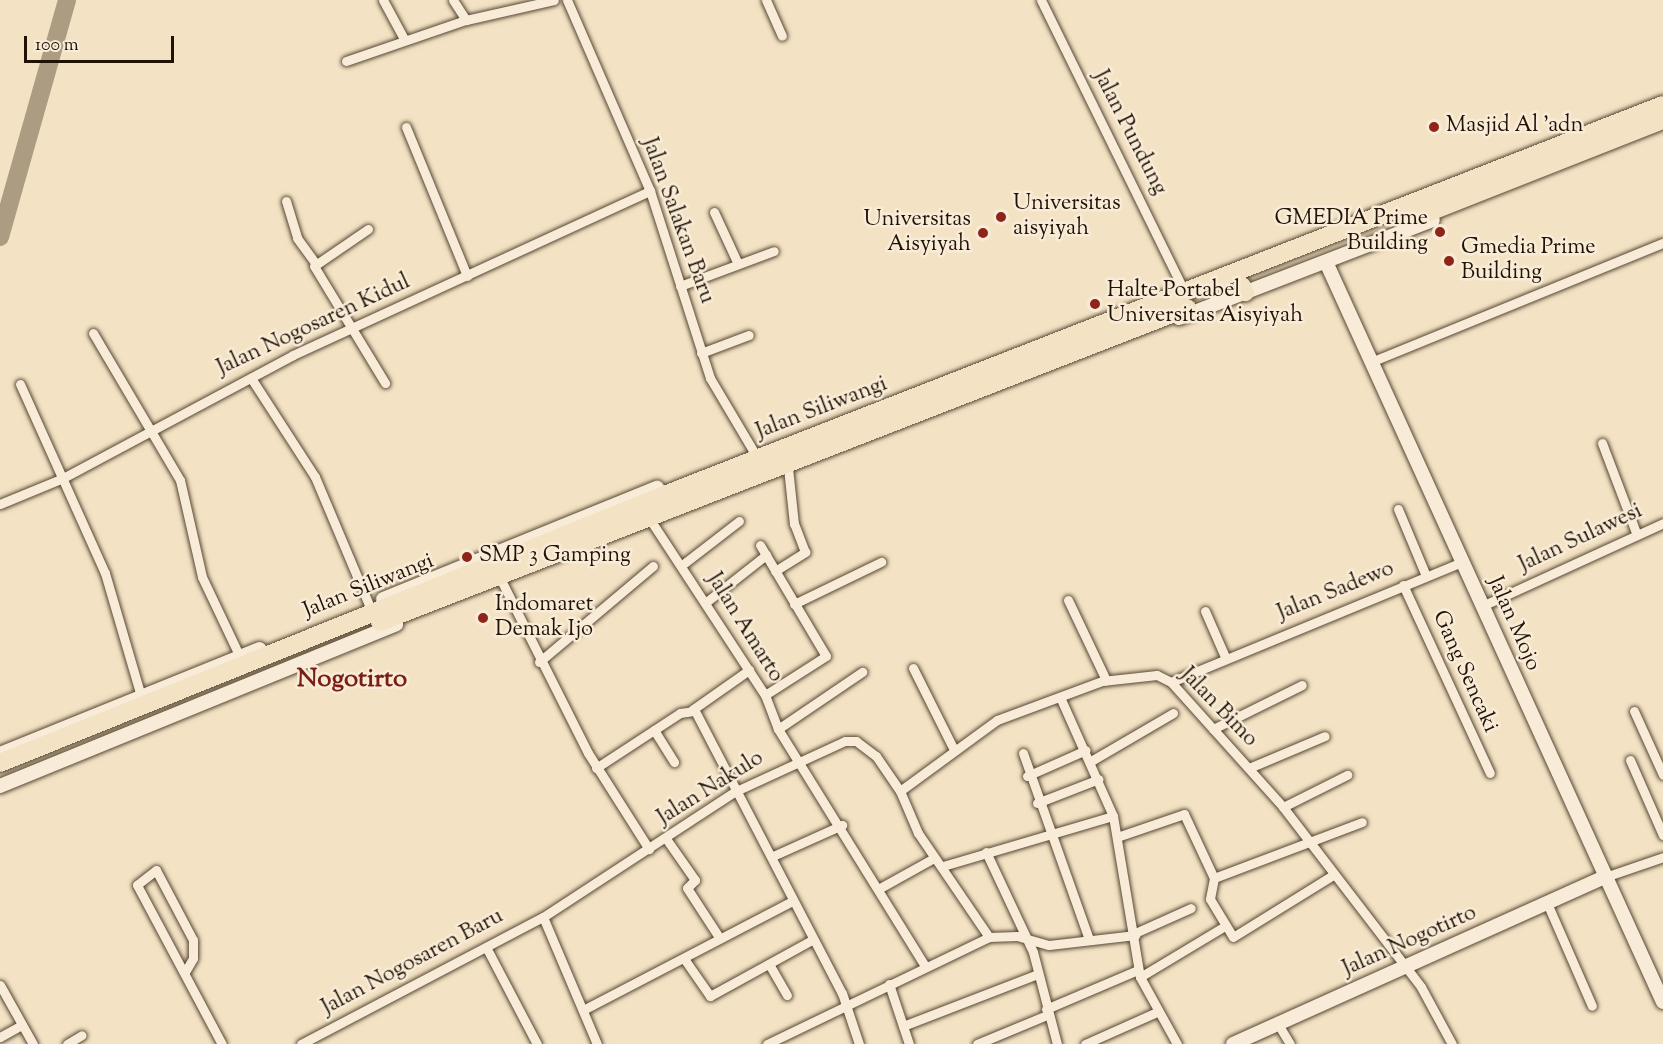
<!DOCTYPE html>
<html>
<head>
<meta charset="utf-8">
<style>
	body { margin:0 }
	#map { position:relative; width:1663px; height:1044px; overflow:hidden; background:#f4e2c4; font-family:"Sorts Mill Goudy",serif }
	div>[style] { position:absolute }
	.river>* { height:18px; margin:-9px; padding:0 9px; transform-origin:9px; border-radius:9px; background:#ac9c82 }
	.roads { filter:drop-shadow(0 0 2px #554733) drop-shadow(0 0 2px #554733) }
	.street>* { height:9px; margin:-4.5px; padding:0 4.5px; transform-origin:4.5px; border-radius:4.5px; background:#f8ecd9 }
	.secondary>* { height:14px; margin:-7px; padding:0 7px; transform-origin:7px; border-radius:7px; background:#f8ecd9 }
	.highway>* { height:18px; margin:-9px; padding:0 9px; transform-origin:9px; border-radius:9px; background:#f4e2c4 }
	.dots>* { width:16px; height:16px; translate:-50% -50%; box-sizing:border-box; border:3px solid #f8ecd9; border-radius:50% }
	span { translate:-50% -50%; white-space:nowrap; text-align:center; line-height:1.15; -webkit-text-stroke:5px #f8ecd9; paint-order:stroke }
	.poi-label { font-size:22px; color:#201303 }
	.left { translate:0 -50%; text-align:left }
	.right { translate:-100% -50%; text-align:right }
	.street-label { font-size:22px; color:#201303 }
	.quarter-label { font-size:26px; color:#7a1f14; font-weight:700 }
	.scale { position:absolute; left:24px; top:36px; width:150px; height:27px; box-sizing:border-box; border:3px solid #201303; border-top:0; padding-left:8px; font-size:18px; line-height:21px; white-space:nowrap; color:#201303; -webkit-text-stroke:4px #f8ecd9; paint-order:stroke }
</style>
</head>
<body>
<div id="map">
	<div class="river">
		<div style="left:0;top:237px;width:246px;rotate:-74.2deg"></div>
	</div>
	<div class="roads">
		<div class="street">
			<div style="left:383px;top:0;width:44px;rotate:61.7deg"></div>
			<div style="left:453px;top:0;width:24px;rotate:57deg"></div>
			<div style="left:567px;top:0;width:208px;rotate:66.5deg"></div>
			<div style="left:650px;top:191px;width:196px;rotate:72.2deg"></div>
			<div style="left:710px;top:378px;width:86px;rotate:59.3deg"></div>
			<div style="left:766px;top:0;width:39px;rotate:66deg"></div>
			<div style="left:1041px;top:0;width:318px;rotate:63.8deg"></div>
			<div style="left:346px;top:61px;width:127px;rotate:-18.9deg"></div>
			<div style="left:466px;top:20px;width:90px;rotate:-12.8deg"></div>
			<div style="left:406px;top:127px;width:161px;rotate:67.7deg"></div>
			<div style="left:286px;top:201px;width:39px;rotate:73deg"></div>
			<div style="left:297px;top:238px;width:29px;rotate:54deg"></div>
			<div style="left:714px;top:212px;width:57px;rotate:65.2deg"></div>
			<div style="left:368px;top:229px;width:65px;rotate:145.6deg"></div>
			<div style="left:314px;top:266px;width:137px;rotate:58.7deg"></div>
			<div style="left:680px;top:286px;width:100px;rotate:-20.4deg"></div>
			<div style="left:93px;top:333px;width:171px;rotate:59.4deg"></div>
			<div style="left:180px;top:480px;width:99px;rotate:77.2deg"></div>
			<div style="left:202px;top:577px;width:89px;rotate:64.6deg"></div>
			<div style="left:701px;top:353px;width:51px;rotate:-20.6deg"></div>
			<div style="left:1371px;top:362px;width:315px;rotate:-22.2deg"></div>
			<div style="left:251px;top:378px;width:118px;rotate:57.1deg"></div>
			<div style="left:315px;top:477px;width:139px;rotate:67.1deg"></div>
			<div style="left:20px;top:384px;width:207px;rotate:65.8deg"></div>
			<div style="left:105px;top:573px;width:128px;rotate:73.7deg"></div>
			<div style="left:1602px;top:443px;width:98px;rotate:69.2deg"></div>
			<div style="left:0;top:504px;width:68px;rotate:-22.4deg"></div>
			<div style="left:63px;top:478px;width:261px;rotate:-28.1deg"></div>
			<div style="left:293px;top:355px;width:393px;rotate:-24.7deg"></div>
			<div style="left:1398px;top:509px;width:73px;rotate:67.3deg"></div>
			<div style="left:651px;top:521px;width:208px;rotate:56.8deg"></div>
			<div style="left:765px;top:695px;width:36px;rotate:69deg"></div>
			<div style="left:778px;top:729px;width:279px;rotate:58.2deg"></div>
			<div style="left:760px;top:545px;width:129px;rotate:59.3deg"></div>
			<div style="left:826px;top:656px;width:72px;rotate:147.4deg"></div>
			<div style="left:682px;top:565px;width:72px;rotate:-37.7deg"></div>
			<div style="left:775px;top:571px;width:36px;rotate:-32deg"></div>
			<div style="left:805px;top:552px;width:30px;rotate:-111deg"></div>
			<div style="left:794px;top:524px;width:56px;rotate:-96.1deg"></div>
			<div style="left:502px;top:582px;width:191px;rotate:63.3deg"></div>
			<div style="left:588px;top:753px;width:114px;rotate:57.6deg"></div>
			<div style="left:1403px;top:585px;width:207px;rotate:65.2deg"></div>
			<div style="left:1068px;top:600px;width:89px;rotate:64.6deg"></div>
			<div style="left:705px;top:603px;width:78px;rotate:-38.2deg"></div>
			<div style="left:794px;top:604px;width:97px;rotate:-25.8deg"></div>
			<div style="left:1482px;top:606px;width:199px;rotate:-24.6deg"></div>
			<div style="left:1205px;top:611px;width:52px;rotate:66.4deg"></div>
			<div style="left:539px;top:662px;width:149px;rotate:-40.1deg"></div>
			<div style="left:913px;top:668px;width:89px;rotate:63.4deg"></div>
			<div style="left:1171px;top:682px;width:315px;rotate:-22.4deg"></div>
			<div style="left:1060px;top:697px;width:130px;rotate:66deg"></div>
			<div style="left:1113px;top:816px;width:163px;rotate:80.5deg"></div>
			<div style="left:1140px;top:977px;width:77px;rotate:61.1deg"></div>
			<div style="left:692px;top:710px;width:70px;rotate:-35.1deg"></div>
			<div style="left:1634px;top:711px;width:70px;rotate:65.6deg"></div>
			<div style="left:778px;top:729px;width:102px;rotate:-34.2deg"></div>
			<div style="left:1213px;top:729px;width:99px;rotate:-26.3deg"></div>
			<div style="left:654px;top:730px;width:38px;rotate:58deg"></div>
			<div style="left:1023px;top:753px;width:195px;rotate:70.5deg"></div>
			<div style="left:1630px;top:760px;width:82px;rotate:66.3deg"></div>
			<div style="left:1091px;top:761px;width:95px;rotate:-30.3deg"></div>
			<div style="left:596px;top:768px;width:100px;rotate:-33.2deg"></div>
			<div style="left:680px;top:713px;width:15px;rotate:-8deg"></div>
			<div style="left:695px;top:711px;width:318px;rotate:62.5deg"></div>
			<div style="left:842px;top:993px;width:54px;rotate:71.6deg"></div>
			<div style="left:1249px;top:768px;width:82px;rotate:-22.8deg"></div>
			<div style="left:1027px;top:776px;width:64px;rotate:-23.8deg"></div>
			<div style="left:900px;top:791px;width:120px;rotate:-36.2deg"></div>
			<div style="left:997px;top:720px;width:112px;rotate:-20.4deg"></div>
			<div style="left:1102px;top:681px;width:55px;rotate:-6.2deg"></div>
			<div style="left:1157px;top:675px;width:16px;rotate:27deg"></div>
			<div style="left:1171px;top:682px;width:168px;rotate:48.1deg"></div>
			<div style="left:1283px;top:807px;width:227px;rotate:52.5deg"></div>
			<div style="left:1421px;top:987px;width:65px;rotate:61.5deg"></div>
			<div style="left:1037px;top:803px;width:66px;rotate:-21.2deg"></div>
			<div style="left:1283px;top:807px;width:72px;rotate:-26.6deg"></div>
			<div style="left:1117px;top:837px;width:71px;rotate:-18.9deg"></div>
			<div style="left:1184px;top:814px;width:71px;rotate:64.9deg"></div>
			<div style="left:667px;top:840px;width:49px;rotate:55deg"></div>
			<div style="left:695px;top:880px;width:11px;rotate:135deg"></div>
			<div style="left:687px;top:888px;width:59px;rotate:56.9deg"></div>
			<div style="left:986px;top:852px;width:110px;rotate:64.8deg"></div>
			<div style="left:1033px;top:952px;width:95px;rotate:75.4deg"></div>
			<div style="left:773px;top:856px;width:76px;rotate:-24.2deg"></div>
			<div style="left:943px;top:866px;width:177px;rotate:-16.4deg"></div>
			<div style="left:1605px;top:877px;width:61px;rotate:-19deg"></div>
			<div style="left:1214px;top:878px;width:21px;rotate:101deg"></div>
			<div style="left:1210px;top:899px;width:44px;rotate:58.8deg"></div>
			<div style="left:1233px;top:937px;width:118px;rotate:-31.8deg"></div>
			<div style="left:1214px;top:878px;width:158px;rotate:-20.7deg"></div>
			<div style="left:880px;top:888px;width:62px;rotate:-29.1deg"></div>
			<div style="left:1547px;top:903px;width:112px;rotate:66.4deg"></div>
			<div style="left:543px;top:917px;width:138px;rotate:67deg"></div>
			<div style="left:1135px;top:933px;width:61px;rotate:-24.1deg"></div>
			<div style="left:486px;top:947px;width:110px;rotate:62.3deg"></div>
			<div style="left:685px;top:960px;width:44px;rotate:55.2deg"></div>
			<div style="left:710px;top:996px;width:116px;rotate:-28.8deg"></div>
			<div style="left:769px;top:964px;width:36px;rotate:60deg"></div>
			<div style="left:185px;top:972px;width:16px;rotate:-60deg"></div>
			<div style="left:193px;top:958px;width:18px;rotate:-90deg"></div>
			<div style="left:193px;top:940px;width:79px;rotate:-117.9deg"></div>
			<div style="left:156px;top:870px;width:24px;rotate:142deg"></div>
			<div style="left:137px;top:885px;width:180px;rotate:61.9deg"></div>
			<div style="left:1140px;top:977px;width:99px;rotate:-31deg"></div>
			<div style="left:889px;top:984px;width:63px;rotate:71.6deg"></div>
			<div style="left:0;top:985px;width:68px;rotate:60.8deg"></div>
			<div style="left:1046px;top:1009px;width:100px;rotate:-23deg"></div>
			<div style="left:583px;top:1010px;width:236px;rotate:-27.5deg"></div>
			<div style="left:1278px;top:1024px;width:23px;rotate:59deg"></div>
			<div style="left:903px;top:1026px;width:142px;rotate:-21.1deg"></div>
			<div style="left:0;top:1037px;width:25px;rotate:-29deg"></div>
			<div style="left:67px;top:1044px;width:17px;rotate:-31deg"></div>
			<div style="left:301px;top:1044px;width:273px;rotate:-27.7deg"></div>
			<div style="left:543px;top:917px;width:228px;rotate:-33.2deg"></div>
			<div style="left:734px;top:792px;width:122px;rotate:-24.7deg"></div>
			<div style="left:845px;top:741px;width:11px"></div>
			<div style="left:856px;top:741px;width:25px;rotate:37deg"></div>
			<div style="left:876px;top:756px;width:42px;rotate:55.6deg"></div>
			<div style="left:900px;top:791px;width:46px;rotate:66.8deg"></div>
			<div style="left:918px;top:833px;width:126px;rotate:55.7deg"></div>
			<div style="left:767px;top:1044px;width:246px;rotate:-25.7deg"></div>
			<div style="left:989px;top:937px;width:28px;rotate:-2deg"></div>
			<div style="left:1017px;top:936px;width:33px;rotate:16deg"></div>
			<div style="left:1049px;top:945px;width:87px;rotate:-6.6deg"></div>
			<div style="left:977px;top:1044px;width:76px;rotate:-22.5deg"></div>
			<div style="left:1085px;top:1044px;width:79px;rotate:-24deg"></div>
		</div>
		<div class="secondary">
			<div style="left:1326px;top:262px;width:813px;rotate:65.52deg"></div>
			<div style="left:1179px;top:318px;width:272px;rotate:-21.1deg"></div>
			<div style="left:383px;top:599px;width:296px;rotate:-22.1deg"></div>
			<div style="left:0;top:754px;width:280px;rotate:-22deg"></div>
			<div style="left:0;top:786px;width:428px;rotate:-22.2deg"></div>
			<div style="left:1233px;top:1044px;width:408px;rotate:-24.2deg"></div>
		</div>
		<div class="highway">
			<div style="left:1414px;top:218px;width:268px;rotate:-21.5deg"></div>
			<div style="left:1242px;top:286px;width:7px;rotate:63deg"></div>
			<div style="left:380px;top:622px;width:866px;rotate:-21.26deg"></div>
			<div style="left:0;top:763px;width:735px;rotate:-21.96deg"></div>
			<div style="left:682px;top:488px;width:1053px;rotate:-21.33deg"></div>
		</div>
	</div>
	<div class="dots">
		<div style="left:1434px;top:127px;background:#8f2418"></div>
		<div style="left:1001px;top:217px;background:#8f2418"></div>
		<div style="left:1440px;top:232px;background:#8f2418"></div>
		<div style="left:983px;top:233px;background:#8f2418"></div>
		<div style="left:1449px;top:261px;background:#8f2418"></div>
		<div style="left:1095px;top:304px;background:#8f2418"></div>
		<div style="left:467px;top:557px;background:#8f2418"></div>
		<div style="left:483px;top:618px;background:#8f2418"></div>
	</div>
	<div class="poi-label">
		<span class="left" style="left:1446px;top:127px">Masjid Al 'adn</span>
		<span class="left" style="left:1013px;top:217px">Universitas<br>aisyiyah</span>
		<span class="right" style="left:1428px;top:232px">GMEDIA Prime<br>Building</span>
		<span class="right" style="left:971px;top:233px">Universitas<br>Aisyiyah</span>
		<span class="left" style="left:1461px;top:261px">Gmedia Prime<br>Building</span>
		<span class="left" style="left:1107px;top:304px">Halte Portabel<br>Universitas Aisyiyah</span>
		<span class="left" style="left:479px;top:557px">SMP 3 Gamping</span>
		<span class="left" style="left:495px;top:618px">Indomaret<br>Demak Ijo</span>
	</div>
	<div class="street-label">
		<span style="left:1129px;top:133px;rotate:63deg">Jalan Pundung</span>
		<span style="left:677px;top:221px;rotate:70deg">Jalan Salakan Baru</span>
		<span style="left:314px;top:326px;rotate:-25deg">Jalan Nogosaren Kidul</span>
		<span style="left:822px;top:409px;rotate:-21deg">Jalan Siliwangi</span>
		<span style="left:1581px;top:539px;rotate:-25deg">Jalan Sulawesi</span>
		<span style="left:369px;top:587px;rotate:-22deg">Jalan Siliwangi</span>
		<span style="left:1336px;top:592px;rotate:-22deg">Jalan Sadewo</span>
		<span style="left:1513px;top:624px;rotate:66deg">Jalan Mojo</span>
		<span style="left:744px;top:628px;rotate:58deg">Jalan Amarto</span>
		<span style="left:1464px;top:672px;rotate:66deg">Gang Sencaki</span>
		<span style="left:1218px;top:708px;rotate:46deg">Jalan Bimo</span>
		<span style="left:711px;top:789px;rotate:-32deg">Jalan Nakulo</span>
		<span style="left:1410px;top:942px;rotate:-24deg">Jalan Nogotirto</span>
		<span style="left:413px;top:963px;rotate:-28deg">Jalan Nogosaren Baru</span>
	</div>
	<div class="quarter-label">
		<span style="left:352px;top:680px">Nogotirto</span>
	</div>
	<div class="scale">100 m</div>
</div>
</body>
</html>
